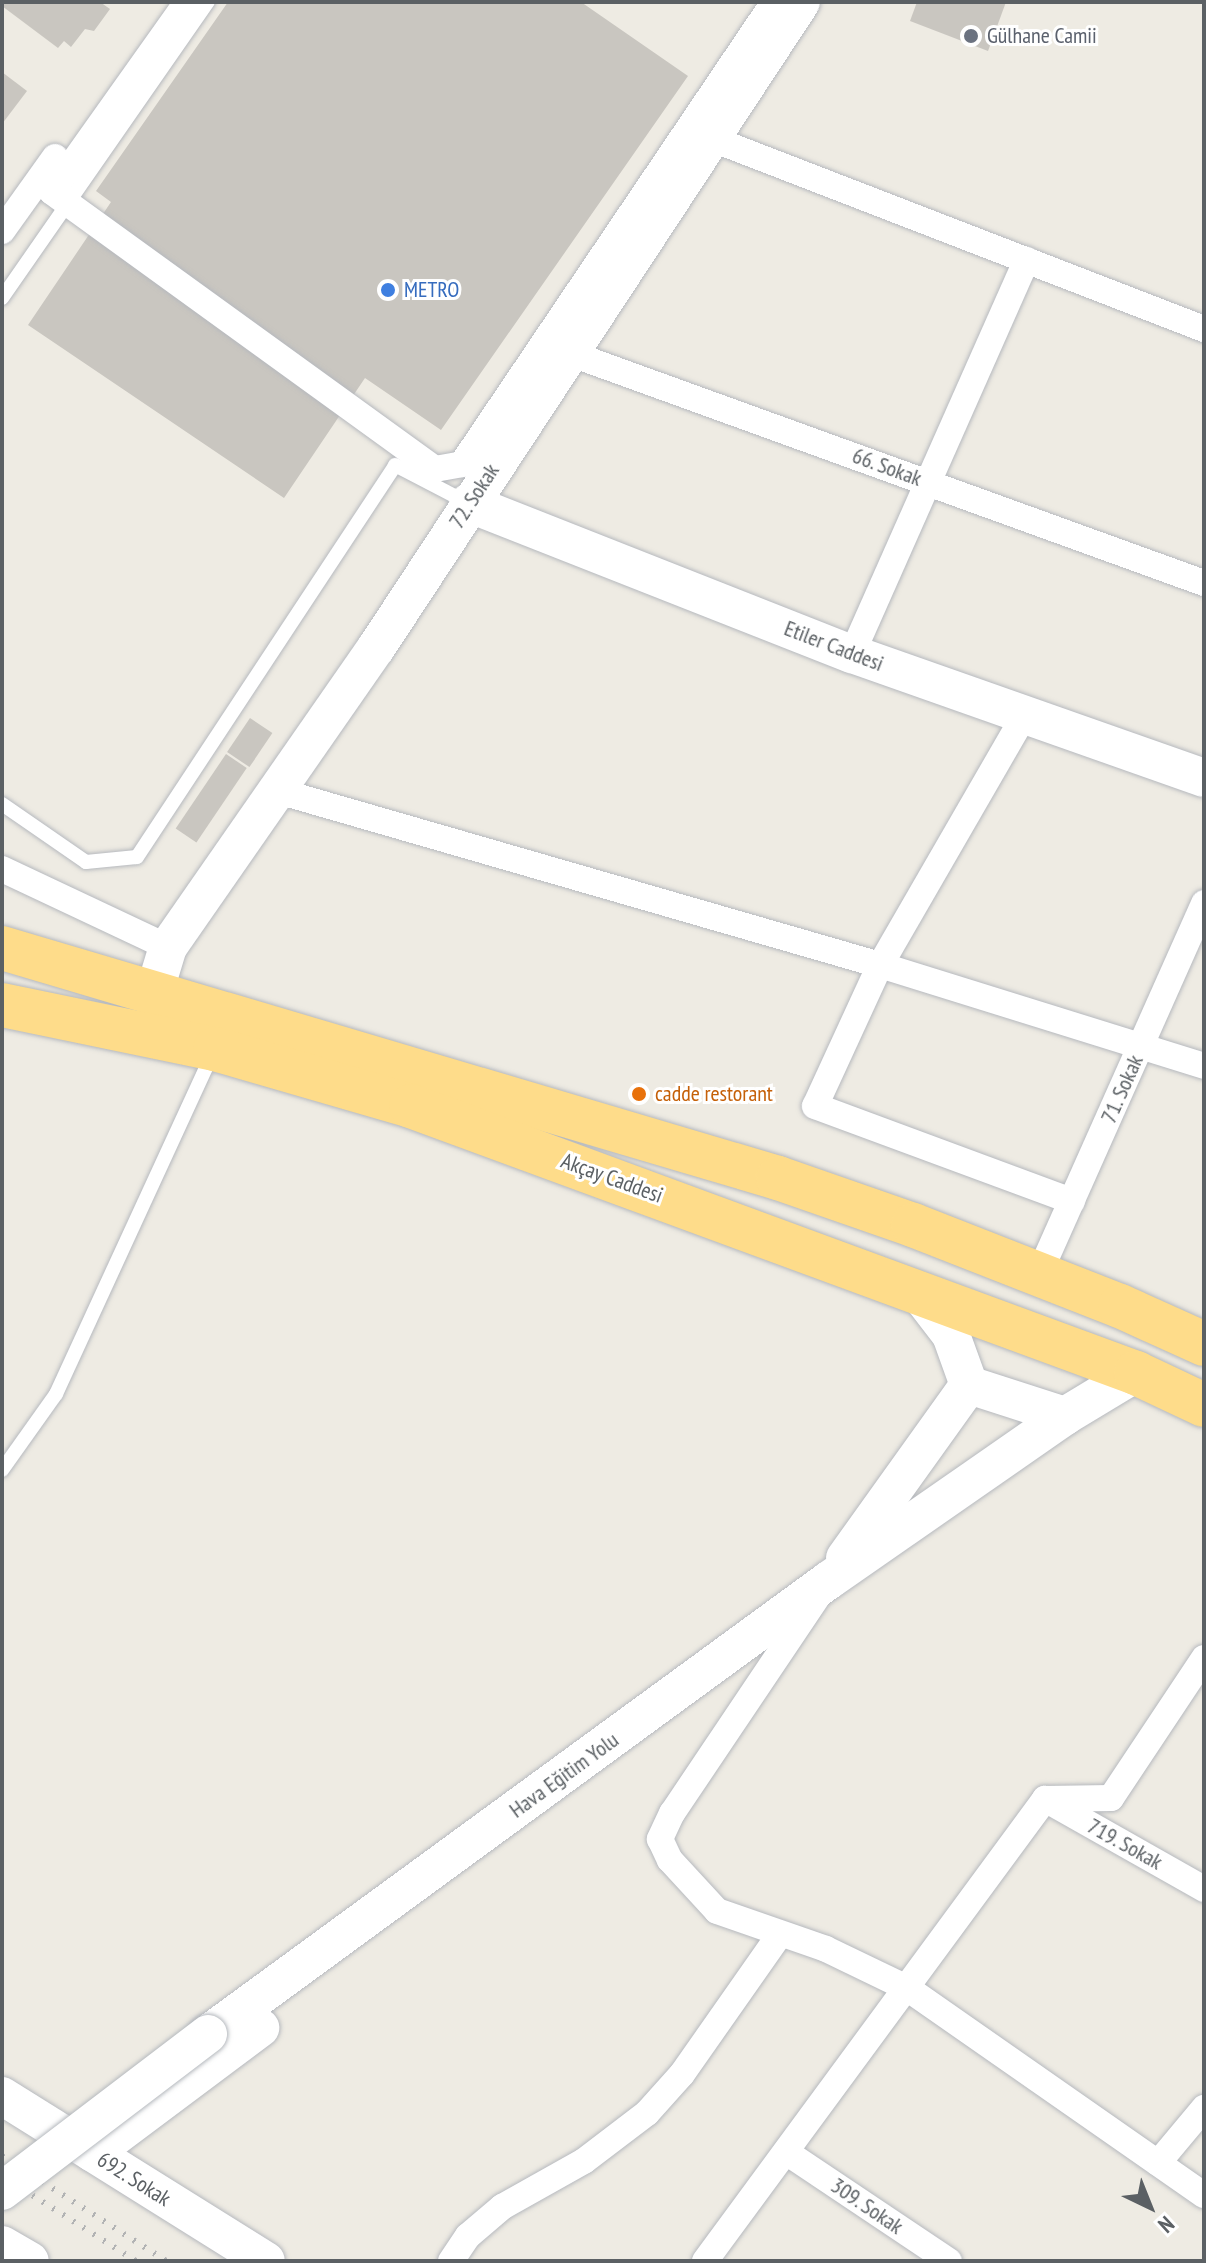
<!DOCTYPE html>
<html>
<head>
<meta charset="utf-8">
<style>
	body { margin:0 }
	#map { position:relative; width:1206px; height:2263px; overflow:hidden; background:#eeebe3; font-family:"PT Sans Narrow",sans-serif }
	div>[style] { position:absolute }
	.building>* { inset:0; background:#c9c6c0; transform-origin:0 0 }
	.roads { filter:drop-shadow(0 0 2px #b6b9be) drop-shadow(0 0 2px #b6b9be) }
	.lane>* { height:14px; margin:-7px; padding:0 7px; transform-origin:7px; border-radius:7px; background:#fff }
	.street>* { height:26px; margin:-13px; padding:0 13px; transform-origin:13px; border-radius:13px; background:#fff }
	.secondary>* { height:38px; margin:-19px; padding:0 19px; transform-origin:19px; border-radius:19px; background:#fff }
	.highway>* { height:44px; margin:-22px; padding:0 22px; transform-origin:22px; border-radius:22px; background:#fedc8a }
	.rail>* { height:6px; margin-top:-3px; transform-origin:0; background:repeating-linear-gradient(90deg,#b2b3b4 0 2px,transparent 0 12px) }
	.bridges { filter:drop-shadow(0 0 2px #b5b9be) drop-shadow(0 0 2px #b5b9be) }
	.secondary-bridge>* { height:38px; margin:-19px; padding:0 19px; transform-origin:19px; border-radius:19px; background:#fff }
	.dots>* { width:22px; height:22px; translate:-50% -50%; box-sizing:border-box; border:4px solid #fff; border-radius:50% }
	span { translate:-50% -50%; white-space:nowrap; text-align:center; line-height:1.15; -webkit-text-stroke:6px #fff; paint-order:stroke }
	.worship-label { font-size:22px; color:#5b616d }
	.left { translate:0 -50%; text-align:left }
	.shop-label { font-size:22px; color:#366cbe }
	.street-label { font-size:22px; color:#5b6064 }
	.food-label { font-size:22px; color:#c56008 }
	.frame { position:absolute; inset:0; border:4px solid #5b6064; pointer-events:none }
	.north { position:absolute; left:1110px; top:2167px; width:80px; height:80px; -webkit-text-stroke:6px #fff; paint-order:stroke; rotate:137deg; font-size:22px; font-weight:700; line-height:32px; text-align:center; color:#5b6064 }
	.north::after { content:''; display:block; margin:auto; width:28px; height:36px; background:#5b6064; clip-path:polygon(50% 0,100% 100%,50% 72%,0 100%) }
</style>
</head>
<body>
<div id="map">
	<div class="building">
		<div style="clip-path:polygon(2px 2px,100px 2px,110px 9px,94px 31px,85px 29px,71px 47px,64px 41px,58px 48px,2px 6px)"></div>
		<div style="clip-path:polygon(228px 2px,581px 2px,688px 76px,441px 430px,365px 378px,284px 498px,28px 325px,111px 202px,96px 191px)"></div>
		<div style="clip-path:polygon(917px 2px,1006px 2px,988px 51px,910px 21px)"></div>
		<div style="clip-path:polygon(2px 72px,27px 91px,2px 124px)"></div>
		<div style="left:250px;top:718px;width:27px;height:41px;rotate:34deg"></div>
		<div style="left:226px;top:754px;width:25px;height:90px;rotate:34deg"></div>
	</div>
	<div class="roads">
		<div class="lane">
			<div style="left:2px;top:298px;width:361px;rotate:-55.2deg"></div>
			<div style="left:2px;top:804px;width:102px;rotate:34.6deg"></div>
			<div style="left:86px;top:862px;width:51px;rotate:-5.6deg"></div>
			<div style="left:137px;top:857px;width:469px;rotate:-56.6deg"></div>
			<div style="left:395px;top:465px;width:82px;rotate:27.5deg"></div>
			<div style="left:2px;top:1470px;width:93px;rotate:-54.6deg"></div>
			<div style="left:56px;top:1394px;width:375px;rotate:-65.3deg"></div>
		</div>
		<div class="street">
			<div style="left:187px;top:2px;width:233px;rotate:125.4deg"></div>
			<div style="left:52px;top:192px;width:473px;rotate:35.9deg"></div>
			<div style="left:435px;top:469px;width:27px;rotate:-10deg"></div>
			<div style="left:462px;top:464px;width:557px;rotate:-55.97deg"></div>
			<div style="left:710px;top:138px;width:530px;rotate:21.14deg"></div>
			<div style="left:2px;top:231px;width:91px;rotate:-54.4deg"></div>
			<div style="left:569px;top:353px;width:675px;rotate:19.91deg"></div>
			<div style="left:852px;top:654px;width:431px;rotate:-66.1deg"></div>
			<div style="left:1024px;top:716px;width:288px;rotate:120deg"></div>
			<div style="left:880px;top:965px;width:155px;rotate:114.7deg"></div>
			<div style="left:815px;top:1106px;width:274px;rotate:20.3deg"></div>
			<div style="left:278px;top:791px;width:627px;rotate:16.12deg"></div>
			<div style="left:880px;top:965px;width:339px;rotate:17.3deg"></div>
			<div style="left:2px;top:869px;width:183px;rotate:25.2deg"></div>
			<div style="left:1039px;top:1274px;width:406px;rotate:-66deg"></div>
			<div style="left:816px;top:1599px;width:258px;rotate:123.9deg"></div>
			<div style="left:672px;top:1813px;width:29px;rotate:115deg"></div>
			<div style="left:660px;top:1839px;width:23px;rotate:65deg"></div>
			<div style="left:670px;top:1860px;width:69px;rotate:47.3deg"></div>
			<div style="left:717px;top:1911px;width:115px;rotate:19.2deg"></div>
			<div style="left:826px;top:1949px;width:90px;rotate:25.7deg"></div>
			<div style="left:907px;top:1988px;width:362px;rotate:34.9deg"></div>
			<div style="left:1045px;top:1799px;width:183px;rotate:29.5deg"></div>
			<div style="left:786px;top:2152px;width:196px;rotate:33.8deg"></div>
			<div style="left:1158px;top:2163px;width:72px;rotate:-50.1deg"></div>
			<div style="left:451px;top:2261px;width:30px;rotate:-56deg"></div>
			<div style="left:468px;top:2236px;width:45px;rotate:-40.5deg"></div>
			<div style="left:502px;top:2207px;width:94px;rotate:-29.3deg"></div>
			<div style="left:584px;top:2161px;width:79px;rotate:-37.3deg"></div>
			<div style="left:647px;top:2113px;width:52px;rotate:-48.1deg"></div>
			<div style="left:682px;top:2074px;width:171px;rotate:-55deg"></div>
			<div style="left:705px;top:2261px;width:574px;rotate:-53.65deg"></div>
			<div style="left:1045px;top:1799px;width:66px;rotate:-0.9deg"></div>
			<div style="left:1111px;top:1798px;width:168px;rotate:-56.4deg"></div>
		</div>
		<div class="secondary">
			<div style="left:468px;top:503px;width:413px;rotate:21.5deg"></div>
			<div style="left:852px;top:654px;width:373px;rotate:19.4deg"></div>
			<div style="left:154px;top:993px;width:48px;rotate:-73.1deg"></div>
			<div style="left:168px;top:947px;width:364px;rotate:-55.2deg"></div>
			<div style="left:376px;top:648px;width:773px;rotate:-56.66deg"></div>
			<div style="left:969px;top:1385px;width:101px;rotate:17.9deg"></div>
			<div style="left:845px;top:1558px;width:213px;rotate:-54.4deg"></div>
			<div style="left:969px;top:1385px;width:53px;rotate:-109.8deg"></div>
			<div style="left:951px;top:1335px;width:54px;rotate:-127.5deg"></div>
			<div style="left:208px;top:2034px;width:769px;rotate:-36.17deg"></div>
			<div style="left:829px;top:1580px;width:287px;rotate:-34.8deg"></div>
			<div style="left:1065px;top:1416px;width:83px;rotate:-31.2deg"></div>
			<div style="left:2px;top:2096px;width:311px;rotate:32deg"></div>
			<div style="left:93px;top:2153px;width:209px;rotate:-36.8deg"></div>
			<div style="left:2px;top:2245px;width:32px;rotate:30deg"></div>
		</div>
		<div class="highway">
			<div style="left:2px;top:948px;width:809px;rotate:16.51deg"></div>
			<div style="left:778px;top:1178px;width:143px;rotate:19.2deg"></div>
			<div style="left:913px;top:1225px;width:222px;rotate:21.4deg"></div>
			<div style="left:1120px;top:1306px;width:92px;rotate:24.3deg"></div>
			<div style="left:2px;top:1005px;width:217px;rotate:11.7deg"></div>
			<div style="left:215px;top:1049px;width:204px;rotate:16.2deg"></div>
			<div style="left:411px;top:1106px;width:773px;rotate:20.22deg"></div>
			<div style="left:1136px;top:1373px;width:75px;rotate:25.2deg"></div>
		</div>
	</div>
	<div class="rail">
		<div style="left:2px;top:2156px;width:195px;rotate:32.6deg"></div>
		<div style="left:2px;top:2176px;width:159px;rotate:32.4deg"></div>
	</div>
	<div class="bridges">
		<div class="secondary-bridge">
			<div style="left:2px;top:2191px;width:259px;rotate:-37.3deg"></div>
		</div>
	</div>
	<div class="dots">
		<div style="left:971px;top:36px;background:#6b7280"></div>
		<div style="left:388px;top:290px;background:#3f7fe0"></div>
		<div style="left:639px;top:1094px;background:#e8710a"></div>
	</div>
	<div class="worship-label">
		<span class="left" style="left:987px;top:36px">Gülhane Camii</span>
	</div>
	<div class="shop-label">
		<span class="left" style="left:404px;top:290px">METRO</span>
	</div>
	<div class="street-label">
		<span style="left:887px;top:467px;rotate:20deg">66. Sokak</span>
		<span style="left:474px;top:496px;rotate:-57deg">72. Sokak</span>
		<span style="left:834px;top:646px;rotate:21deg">Etiler Caddesi</span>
		<span style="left:1122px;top:1089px;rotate:-66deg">71. Sokak</span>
		<span style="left:612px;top:1178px;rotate:20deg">Akçay Caddesi</span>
		<span style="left:564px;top:1775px;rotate:-36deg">Hava Eğitim Yolu</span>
		<span style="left:1125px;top:1844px;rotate:29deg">719. Sokak</span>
		<span style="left:134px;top:2179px;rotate:32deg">692. Sokak</span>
		<span style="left:867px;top:2206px;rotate:34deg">309. Sokak</span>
	</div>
	<div class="food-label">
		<span class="left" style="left:655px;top:1094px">cadde restorant</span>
	</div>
	<div class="frame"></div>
	<div class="north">N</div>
</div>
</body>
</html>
